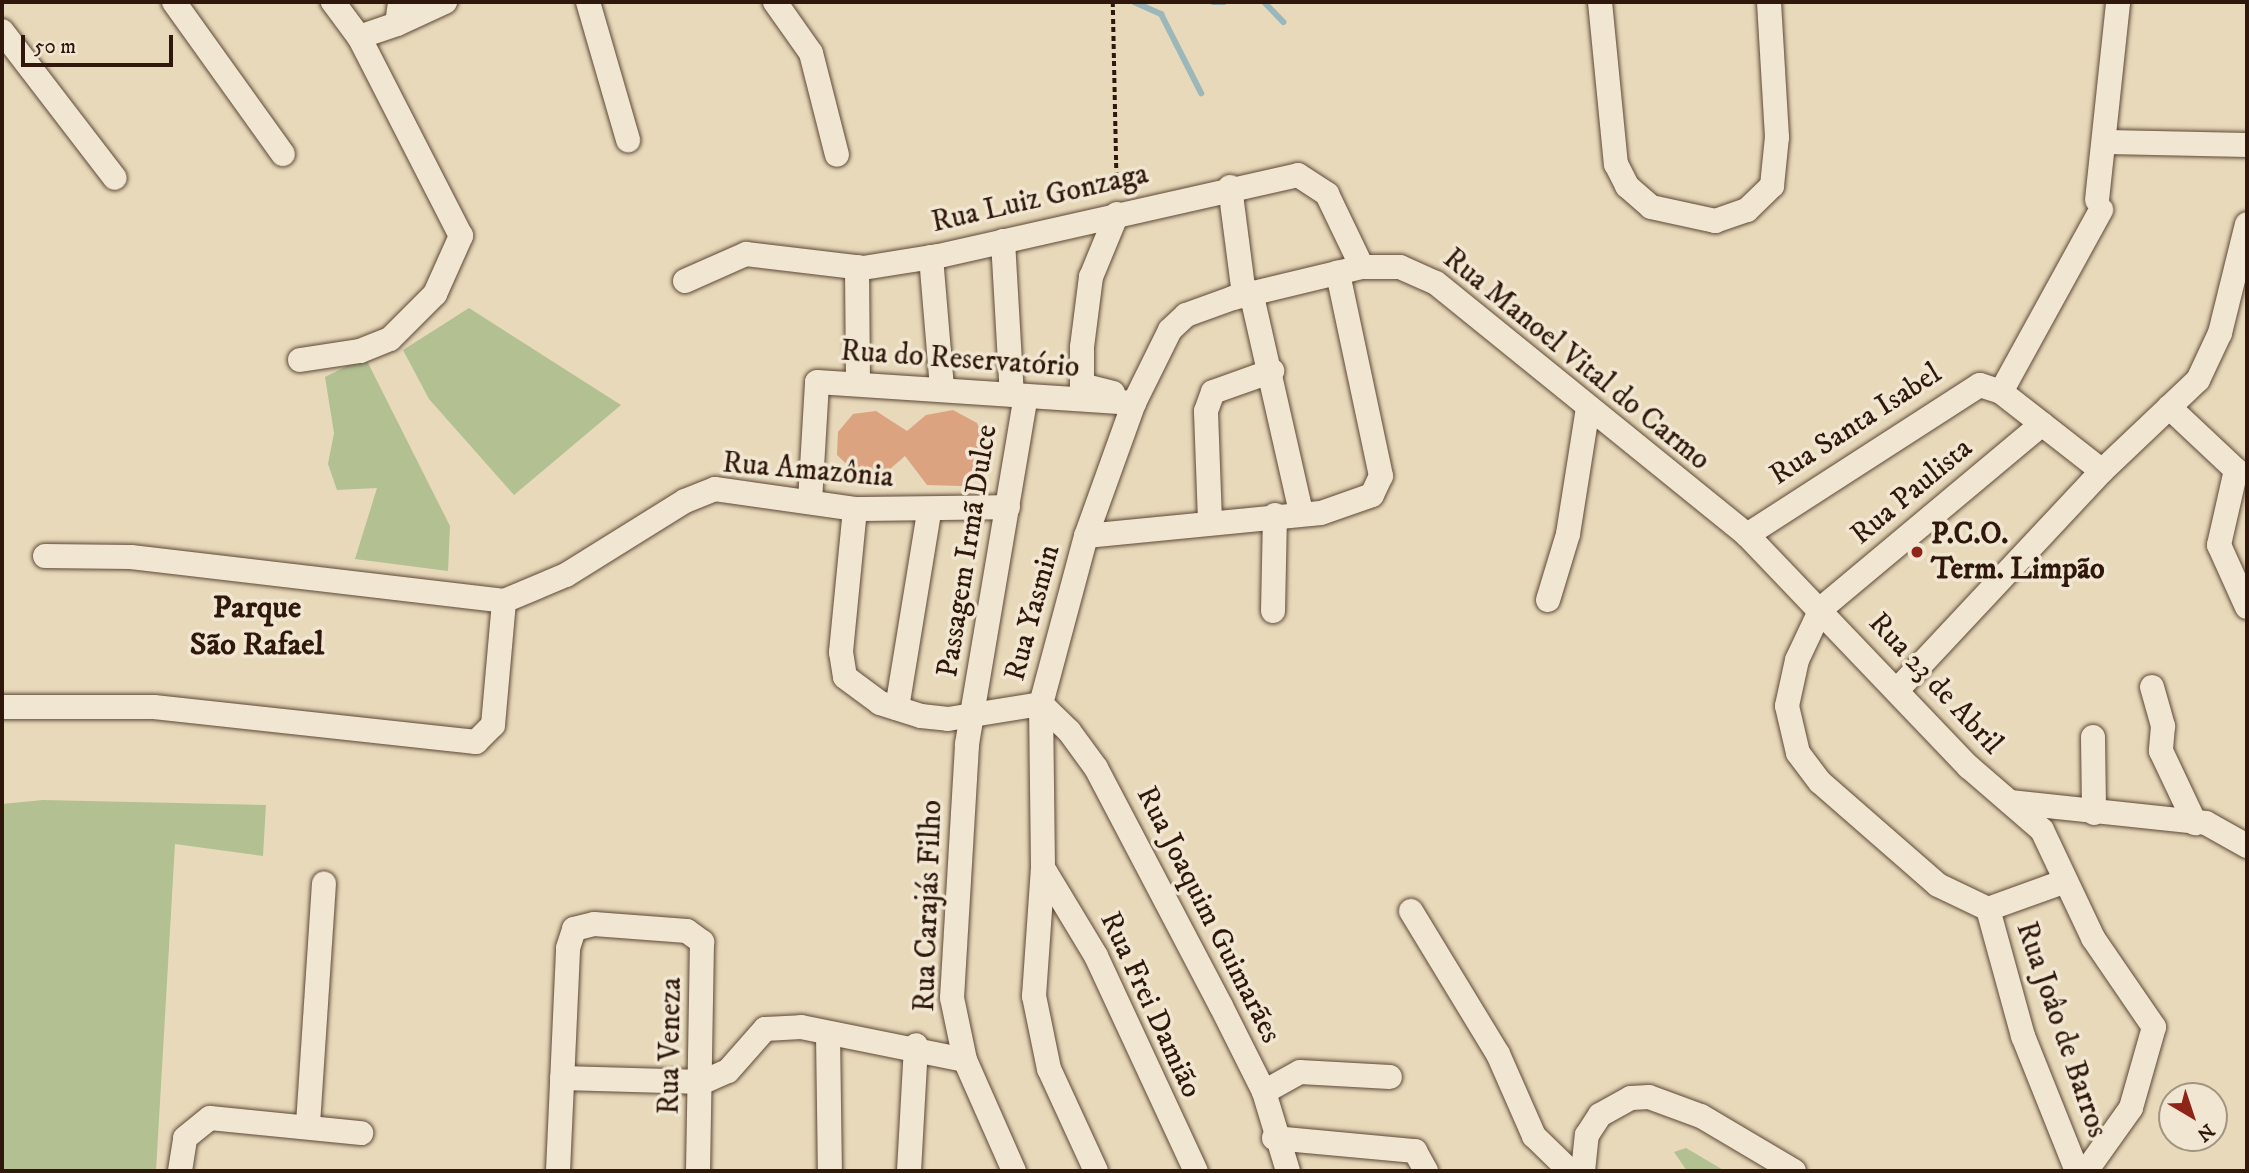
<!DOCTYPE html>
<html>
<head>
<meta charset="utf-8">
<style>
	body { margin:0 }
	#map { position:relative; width:2249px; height:1173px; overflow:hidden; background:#e8d9ba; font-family:"IM FELL DW Pica",serif }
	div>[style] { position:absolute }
	.green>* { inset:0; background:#b2c092 }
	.stream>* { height:6px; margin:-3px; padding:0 3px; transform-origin:3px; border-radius:3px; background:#9bb7ba }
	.building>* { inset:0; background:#dba380 }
	.path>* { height:3.5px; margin-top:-1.75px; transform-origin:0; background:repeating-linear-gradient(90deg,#2f180b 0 5px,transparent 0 8.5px) }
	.roads { filter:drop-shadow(0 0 2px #5d4837) drop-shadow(0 0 2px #5d4837) }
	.minor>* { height:24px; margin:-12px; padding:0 12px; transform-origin:12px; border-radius:12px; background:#f0e6d2 }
	.dots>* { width:19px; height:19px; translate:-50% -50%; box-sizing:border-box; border:4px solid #f0e6d2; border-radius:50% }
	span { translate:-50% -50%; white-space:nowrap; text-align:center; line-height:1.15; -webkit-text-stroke:7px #f0e6d2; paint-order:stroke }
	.street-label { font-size:30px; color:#2f180b }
	.poi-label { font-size:30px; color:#2f180b; font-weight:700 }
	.left { translate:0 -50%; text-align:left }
	.neighbourhood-label { font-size:32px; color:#2f180b; font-weight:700 }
	.frame { position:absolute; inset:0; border:4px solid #2f180b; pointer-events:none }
	.north { position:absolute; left:2158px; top:1082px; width:70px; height:70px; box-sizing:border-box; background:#f0e6d2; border:2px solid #a39482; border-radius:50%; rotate:141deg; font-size:19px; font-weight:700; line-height:28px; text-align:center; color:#2f180b }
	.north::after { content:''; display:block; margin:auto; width:24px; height:32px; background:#8f2418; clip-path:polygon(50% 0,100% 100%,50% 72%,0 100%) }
	.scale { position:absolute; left:21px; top:35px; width:152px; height:32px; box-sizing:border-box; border:4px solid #2f180b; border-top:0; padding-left:9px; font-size:21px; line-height:24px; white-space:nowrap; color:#2f180b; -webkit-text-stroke:5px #f0e6d2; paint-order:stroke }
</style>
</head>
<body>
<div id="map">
	<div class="green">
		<div style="clip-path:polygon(469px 308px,621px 405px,514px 495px,429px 399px,403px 350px)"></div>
		<div style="clip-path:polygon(365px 357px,450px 526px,448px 571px,355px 559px,377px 488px,337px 490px,328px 464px,334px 433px,325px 377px)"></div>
		<div style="clip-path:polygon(43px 800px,266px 805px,263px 856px,175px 844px,156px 1171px,2px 1171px,2px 804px)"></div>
		<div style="clip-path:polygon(1686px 1148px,1725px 1171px,1687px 1171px,1674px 1152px)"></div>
	</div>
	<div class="stream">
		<div style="left:1134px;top:2px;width:30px;rotate:24deg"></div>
		<div style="left:1161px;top:14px;width:89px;rotate:63.1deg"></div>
		<div style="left:1213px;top:2px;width:11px"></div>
		<div style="left:1264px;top:2px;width:28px;rotate:46deg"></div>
	</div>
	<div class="building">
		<div style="clip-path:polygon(953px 410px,977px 423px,987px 447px,980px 470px,962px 486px,927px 485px,905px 456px,882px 476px,860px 477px,837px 455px,838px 432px,853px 414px,876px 411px,907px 431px,926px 415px)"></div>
	</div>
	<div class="path">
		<div style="left:1113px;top:2px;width:190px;rotate:88.8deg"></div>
	</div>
	<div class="roads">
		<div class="minor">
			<div style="left:174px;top:2px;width:187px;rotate:54.4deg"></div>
			<div style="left:588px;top:2px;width:144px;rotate:73.8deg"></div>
			<div style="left:775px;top:2px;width:62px;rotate:54.8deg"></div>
			<div style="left:811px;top:53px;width:105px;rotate:75.7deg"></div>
			<div style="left:1600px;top:2px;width:163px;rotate:84.4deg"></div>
			<div style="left:1616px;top:164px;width:25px;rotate:63deg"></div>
			<div style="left:1627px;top:186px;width:32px;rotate:41deg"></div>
			<div style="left:1651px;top:207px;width:66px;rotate:12.3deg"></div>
			<div style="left:1715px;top:221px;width:34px;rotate:-19deg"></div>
			<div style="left:1747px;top:210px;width:35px;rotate:-44deg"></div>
			<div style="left:1772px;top:186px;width:49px;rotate:-84.2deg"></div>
			<div style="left:1777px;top:137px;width:135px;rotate:-93.4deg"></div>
			<div style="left:397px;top:24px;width:53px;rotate:-24.6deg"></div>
			<div style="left:2px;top:31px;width:185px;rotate:52.5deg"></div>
			<div style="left:359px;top:37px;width:40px;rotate:-18.9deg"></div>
			<div style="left:397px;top:24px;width:22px;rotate:-82deg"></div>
			<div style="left:2108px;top:142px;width:139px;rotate:1.2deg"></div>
			<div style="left:1230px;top:187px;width:109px;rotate:82.6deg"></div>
			<div style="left:2097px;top:200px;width:199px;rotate:-83.9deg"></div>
			<div style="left:1003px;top:241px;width:154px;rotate:86.7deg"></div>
			<div style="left:931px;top:257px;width:132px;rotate:85.2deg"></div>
			<div style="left:857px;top:267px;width:115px;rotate:89.5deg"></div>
			<div style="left:685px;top:281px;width:67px;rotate:-23.9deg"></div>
			<div style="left:746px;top:254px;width:118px;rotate:6.8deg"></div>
			<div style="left:863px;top:268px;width:77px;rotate:-9deg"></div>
			<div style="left:939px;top:256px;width:368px;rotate:-12.7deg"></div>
			<div style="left:1298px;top:175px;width:35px;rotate:33deg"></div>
			<div style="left:1327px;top:194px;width:81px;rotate:64.4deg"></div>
			<div style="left:1251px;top:292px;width:226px;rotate:77.2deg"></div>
			<div style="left:300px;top:360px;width:61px;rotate:-8.5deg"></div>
			<div style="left:360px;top:351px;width:32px;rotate:-22deg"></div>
			<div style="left:390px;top:339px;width:64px;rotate:-45deg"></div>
			<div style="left:435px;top:294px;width:64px;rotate:-65.9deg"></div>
			<div style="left:461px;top:236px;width:224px;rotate:-117.1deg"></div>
			<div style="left:359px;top:37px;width:44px;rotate:-126.6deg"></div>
			<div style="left:2001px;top:392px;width:208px;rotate:-61.2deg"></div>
			<div style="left:1113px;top:393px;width:32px;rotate:-166deg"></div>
			<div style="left:1082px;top:385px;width:38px;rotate:-90deg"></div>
			<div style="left:1082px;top:347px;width:71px;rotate:-82.7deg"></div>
			<div style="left:1091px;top:277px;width:68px;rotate:-67.6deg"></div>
			<div style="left:2169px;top:407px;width:92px;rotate:43.2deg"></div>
			<div style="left:2236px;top:470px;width:77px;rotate:102.8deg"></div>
			<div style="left:2219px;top:545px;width:68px;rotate:65.7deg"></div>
			<div style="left:2042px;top:424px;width:288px;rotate:140.1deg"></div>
			<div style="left:1821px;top:609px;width:56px;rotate:115.2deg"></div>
			<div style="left:1797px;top:660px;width:47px;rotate:102.3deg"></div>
			<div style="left:1787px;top:706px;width:48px;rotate:76.8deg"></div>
			<div style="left:1798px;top:753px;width:36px;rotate:53deg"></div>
			<div style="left:1820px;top:782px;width:157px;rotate:41.1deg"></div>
			<div style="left:1938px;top:885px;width:55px;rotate:25.6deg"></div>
			<div style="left:1988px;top:909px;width:80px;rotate:-19.8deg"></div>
			<div style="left:810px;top:501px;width:119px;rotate:-86.6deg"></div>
			<div style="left:817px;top:382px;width:318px;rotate:3.8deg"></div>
			<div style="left:855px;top:509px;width:144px;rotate:95.6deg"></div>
			<div style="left:841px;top:652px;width:25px;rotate:81deg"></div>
			<div style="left:845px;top:677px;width:44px;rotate:36.6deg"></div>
			<div style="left:880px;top:703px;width:43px;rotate:17.6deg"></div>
			<div style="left:921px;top:716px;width:27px;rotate:6deg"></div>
			<div style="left:948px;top:719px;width:94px;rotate:-9.2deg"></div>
			<div style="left:1041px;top:704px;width:39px;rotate:44deg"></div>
			<div style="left:1069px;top:731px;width:46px;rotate:53.9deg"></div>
			<div style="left:1096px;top:768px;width:269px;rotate:62.3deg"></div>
			<div style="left:1221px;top:1006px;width:96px;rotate:63.4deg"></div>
			<div style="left:1264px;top:1092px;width:83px;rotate:73.1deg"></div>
			<div style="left:1210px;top:521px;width:110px;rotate:-92.1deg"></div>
			<div style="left:1206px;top:411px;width:20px;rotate:-70deg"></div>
			<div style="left:1213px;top:392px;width:63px;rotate:-19.6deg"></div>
			<div style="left:1747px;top:535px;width:277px;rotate:-32.8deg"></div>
			<div style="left:1980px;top:385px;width:22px;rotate:18deg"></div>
			<div style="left:2001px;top:392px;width:128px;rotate:38deg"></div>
			<div style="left:1086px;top:536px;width:236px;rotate:-5.6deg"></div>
			<div style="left:1321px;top:513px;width:54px;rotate:-19.4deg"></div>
			<div style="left:1372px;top:495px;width:21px;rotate:-65deg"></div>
			<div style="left:1381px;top:476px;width:208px;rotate:-102deg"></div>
			<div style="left:45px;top:556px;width:86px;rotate:0.7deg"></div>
			<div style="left:131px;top:557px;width:376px;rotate:6.7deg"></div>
			<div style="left:1548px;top:600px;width:69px;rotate:-73.1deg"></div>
			<div style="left:1568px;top:534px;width:128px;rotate:-81deg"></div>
			<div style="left:504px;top:601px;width:67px;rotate:-22.8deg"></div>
			<div style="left:566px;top:575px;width:140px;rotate:-31.9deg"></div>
			<div style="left:685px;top:501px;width:32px;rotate:-22deg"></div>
			<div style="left:715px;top:489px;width:141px;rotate:8.1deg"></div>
			<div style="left:855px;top:509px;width:153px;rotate:-0.7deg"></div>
			<div style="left:1273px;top:611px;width:96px;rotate:-88.8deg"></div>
			<div style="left:2152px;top:687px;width:41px;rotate:74.2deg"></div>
			<div style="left:2163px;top:726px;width:25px;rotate:95deg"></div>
			<div style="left:2161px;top:751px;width:80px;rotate:64.7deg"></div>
			<div style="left:1899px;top:688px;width:297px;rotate:-46.9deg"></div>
			<div style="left:2102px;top:471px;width:132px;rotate:-43.5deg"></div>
			<div style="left:2198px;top:380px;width:52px;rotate:-64.9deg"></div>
			<div style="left:2220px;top:333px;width:112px;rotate:-76.1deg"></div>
			<div style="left:2px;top:707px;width:152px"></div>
			<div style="left:154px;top:707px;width:324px;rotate:6.2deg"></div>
			<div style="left:476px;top:742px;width:24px;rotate:-45deg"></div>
			<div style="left:493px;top:725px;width:124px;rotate:-84.9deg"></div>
			<div style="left:897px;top:708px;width:199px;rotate:-80.7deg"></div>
			<div style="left:2093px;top:737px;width:76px;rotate:89.2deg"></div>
			<div style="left:2010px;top:802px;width:197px;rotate:6.1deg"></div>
			<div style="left:2206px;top:823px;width:47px;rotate:29.3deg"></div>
			<div style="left:1043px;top:868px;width:103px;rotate:58.9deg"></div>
			<div style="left:1096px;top:956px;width:237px;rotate:65.1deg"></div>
			<div style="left:1988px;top:909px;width:132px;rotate:74.6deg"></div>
			<div style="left:2023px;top:1036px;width:145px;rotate:68.2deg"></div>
			<div style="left:1411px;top:911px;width:167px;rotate:58.7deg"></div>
			<div style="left:1498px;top:1054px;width:90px;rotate:66.3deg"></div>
			<div style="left:1534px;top:1136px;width:50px;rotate:44.2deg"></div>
			<div style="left:828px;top:1034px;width:137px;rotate:89.2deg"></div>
			<div style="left:562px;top:1078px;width:141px;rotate:1.6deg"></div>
			<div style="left:703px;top:1082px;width:27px;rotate:-24deg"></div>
			<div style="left:728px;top:1071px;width:56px;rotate:-48.6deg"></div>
			<div style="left:765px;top:1029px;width:36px;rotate:-3deg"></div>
			<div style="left:801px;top:1027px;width:167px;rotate:11.4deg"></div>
			<div style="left:1264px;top:1092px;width:41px;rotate:-29.1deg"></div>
			<div style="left:1300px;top:1072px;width:90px;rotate:3.2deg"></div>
			<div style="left:308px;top:1124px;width:241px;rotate:-86.2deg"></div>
			<div style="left:1274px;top:1138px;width:142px;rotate:5.3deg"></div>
			<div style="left:1415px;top:1151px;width:23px;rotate:61deg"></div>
			<div style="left:180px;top:1171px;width:33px;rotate:-81deg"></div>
			<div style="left:185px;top:1138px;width:32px;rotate:-39deg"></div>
			<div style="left:210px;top:1118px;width:152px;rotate:5.7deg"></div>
			<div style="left:558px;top:1171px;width:223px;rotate:-87.4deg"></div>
			<div style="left:568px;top:948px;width:20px;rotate:-72deg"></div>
			<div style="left:574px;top:929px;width:21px;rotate:-14deg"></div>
			<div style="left:594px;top:924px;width:93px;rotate:4.3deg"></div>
			<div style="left:687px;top:931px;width:19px;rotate:36deg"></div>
			<div style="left:702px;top:942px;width:229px;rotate:91deg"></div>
			<div style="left:909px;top:1171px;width:126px;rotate:-86.8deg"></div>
			<div style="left:1014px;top:1171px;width:121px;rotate:-113.8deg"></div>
			<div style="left:965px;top:1060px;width:63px;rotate:-101.8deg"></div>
			<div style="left:952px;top:998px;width:254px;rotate:-86.6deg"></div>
			<div style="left:967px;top:744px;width:352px;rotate:-80.4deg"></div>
			<div style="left:1096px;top:1171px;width:112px;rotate:-114.7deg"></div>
			<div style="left:1049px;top:1069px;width:75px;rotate:-101.6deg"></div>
			<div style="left:1034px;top:996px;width:128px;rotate:-86deg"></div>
			<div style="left:1043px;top:868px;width:164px;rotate:-90.7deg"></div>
			<div style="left:1041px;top:704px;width:174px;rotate:-75deg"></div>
			<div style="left:1086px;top:536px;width:141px;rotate:-70.2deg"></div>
			<div style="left:1134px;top:403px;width:81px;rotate:-63.7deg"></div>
			<div style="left:1170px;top:330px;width:22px;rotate:-43deg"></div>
			<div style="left:1186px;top:315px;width:50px;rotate:-19.9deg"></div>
			<div style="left:1233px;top:298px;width:133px;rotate:-13.5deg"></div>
			<div style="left:1362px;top:267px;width:38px"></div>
			<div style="left:1400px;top:267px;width:39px;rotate:24deg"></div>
			<div style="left:1436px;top:283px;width:400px;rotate:39deg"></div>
			<div style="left:1747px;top:535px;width:321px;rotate:46.3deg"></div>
			<div style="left:1969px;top:767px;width:96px;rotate:40.8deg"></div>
			<div style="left:2042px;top:830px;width:119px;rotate:64.7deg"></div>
			<div style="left:2093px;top:938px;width:108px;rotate:55.6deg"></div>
			<div style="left:2154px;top:1027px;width:84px;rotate:105.9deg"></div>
			<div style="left:2131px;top:1108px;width:77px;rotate:125.5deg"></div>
			<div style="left:1583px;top:1171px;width:36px;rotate:-84deg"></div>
			<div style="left:1587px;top:1135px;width:24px;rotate:-57deg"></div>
			<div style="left:1600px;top:1115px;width:35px;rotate:-29deg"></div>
			<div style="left:1631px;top:1098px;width:18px;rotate:-3deg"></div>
			<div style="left:1649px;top:1097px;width:55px;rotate:20.1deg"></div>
			<div style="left:1701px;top:1116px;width:108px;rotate:30.6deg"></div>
		</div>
	</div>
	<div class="dots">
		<div style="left:1917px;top:552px;background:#8f2418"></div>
	</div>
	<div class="street-label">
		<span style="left:1040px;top:199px;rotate:-13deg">Rua Luiz Gonzaga</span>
		<span style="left:960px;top:360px;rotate:4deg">Rua do Reservatório</span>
		<span style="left:1576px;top:360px;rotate:39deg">Rua Manoel Vital do Carmo</span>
		<span style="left:1856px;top:425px;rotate:-33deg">Rua Santa Isabel</span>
		<span style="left:808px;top:471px;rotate:5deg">Rua Amazônia</span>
		<span style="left:1912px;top:492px;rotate:-40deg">Rua Paulista</span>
		<span style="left:968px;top:551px;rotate:-81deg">Passagem Irmã Dulce</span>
		<span style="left:1033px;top:613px;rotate:-75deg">Rua Yasmin</span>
		<span style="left:1935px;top:684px;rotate:47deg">Rua 23 de Abril</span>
		<span style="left:929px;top:906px;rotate:-88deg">Rua Carajás Filho</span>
		<span style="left:1208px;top:915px;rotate:63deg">Rua Joaquim Guimarães</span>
		<span style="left:1150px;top:1005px;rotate:65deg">Rua Frei Damião</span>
		<span style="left:2061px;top:1030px;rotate:71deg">Rua Joâo de Barros</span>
		<span style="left:671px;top:1046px;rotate:-89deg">Rua Veneza</span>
	</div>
	<div class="poi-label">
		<span class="left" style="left:1931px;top:552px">P.C.O.<br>Term. Limpão</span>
	</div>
	<div class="neighbourhood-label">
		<span style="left:257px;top:627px">Parque<br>São Rafael</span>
	</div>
	<div class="frame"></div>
	<div class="north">N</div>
	<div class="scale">50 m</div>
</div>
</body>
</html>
